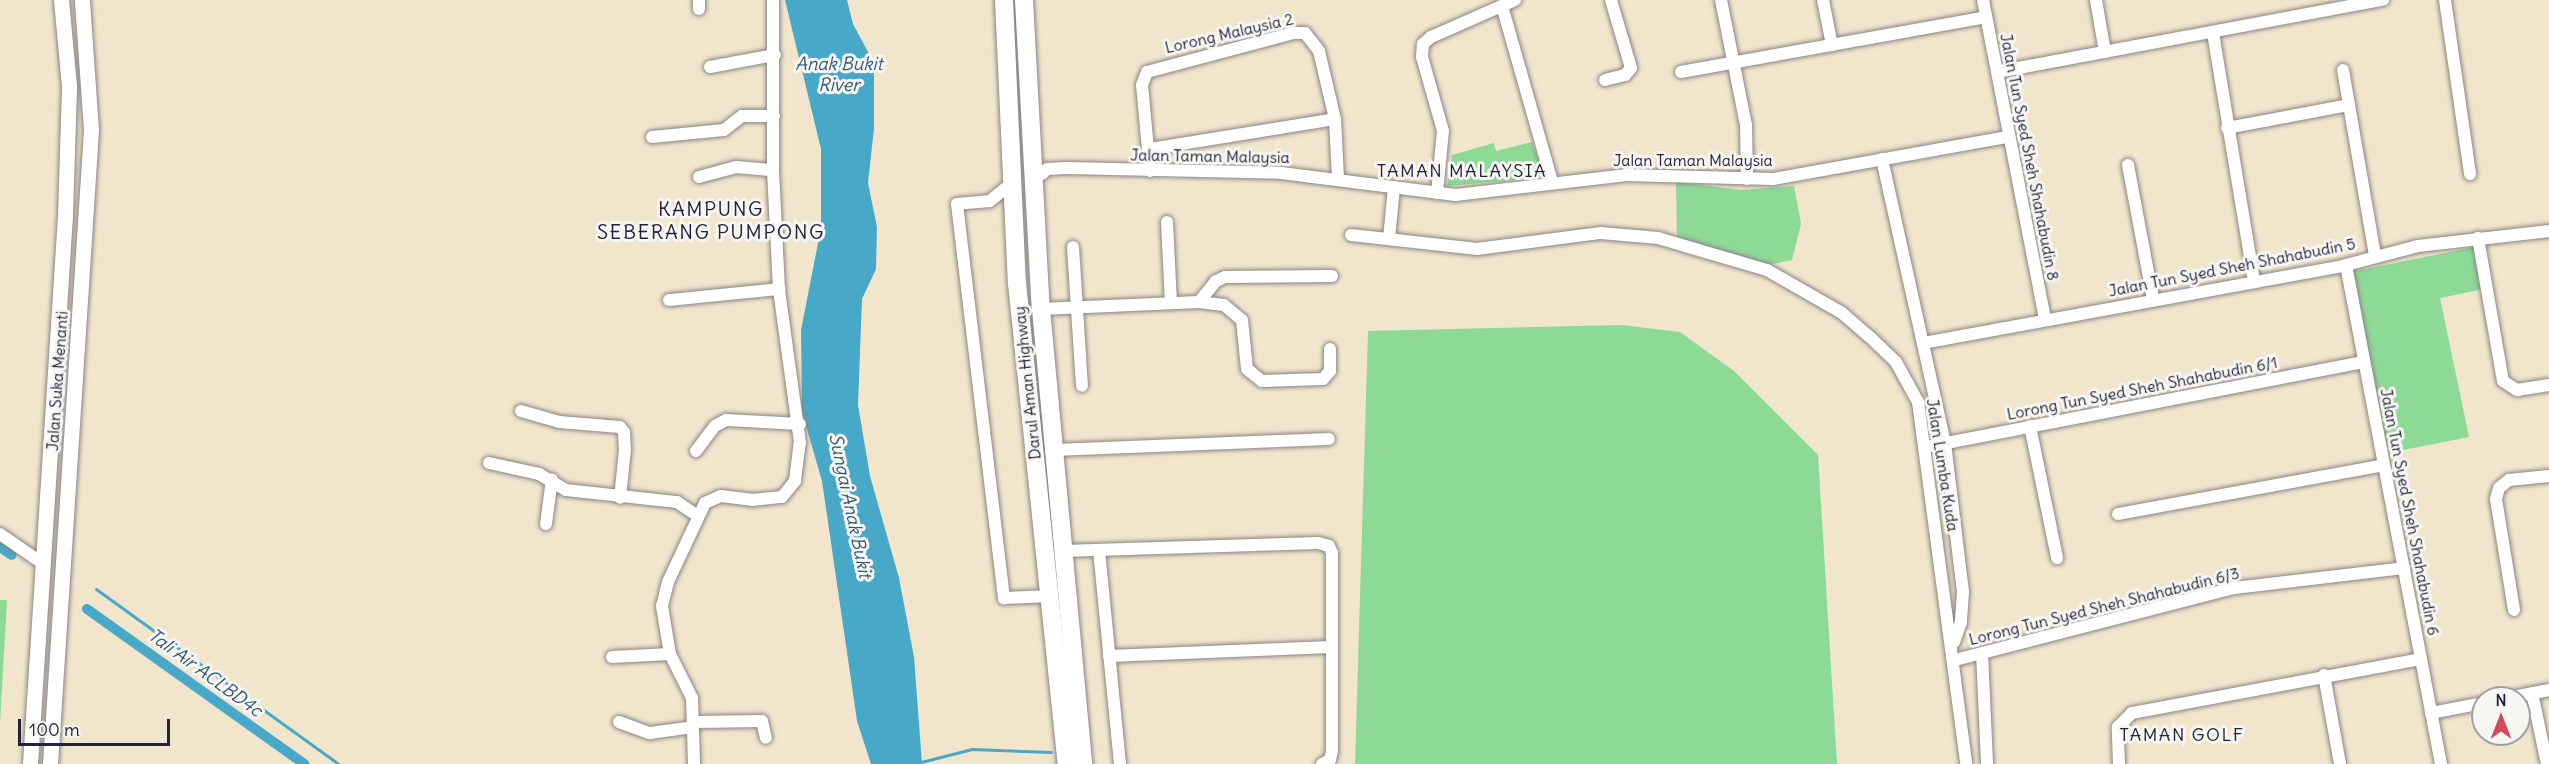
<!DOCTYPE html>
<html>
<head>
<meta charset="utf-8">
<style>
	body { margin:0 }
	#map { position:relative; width:2549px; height:764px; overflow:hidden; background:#f1e5cc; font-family:Delius,sans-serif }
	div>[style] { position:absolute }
	.green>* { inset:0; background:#8dda97 }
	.water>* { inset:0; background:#48a8c7 }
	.stream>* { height:3px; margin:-1.5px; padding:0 1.5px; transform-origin:1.5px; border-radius:1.5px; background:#48a8c7 }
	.canal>* { height:10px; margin:-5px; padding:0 5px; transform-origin:5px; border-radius:5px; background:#48a8c7 }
	.roads { filter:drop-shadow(0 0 2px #8a8484) drop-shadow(0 0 2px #8a8484) }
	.minor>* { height:12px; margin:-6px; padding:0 6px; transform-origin:6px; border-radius:6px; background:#fff }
	.major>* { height:15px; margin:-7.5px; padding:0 7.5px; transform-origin:7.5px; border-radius:7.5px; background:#fff }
	.highway>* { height:18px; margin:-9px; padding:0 9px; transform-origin:9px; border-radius:9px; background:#fff }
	span { translate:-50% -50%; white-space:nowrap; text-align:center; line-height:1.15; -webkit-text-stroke:6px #f6f6f2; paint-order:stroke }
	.street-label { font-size:16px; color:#22223b }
	.water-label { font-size:18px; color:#315873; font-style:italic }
	.neighbourhood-label { font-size:18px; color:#22223b; letter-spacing:1.5px }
	.quarter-label { font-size:20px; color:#22223b; letter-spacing:1.5px }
	.north { position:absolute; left:2471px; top:686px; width:60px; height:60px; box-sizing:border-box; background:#f6f6f2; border:2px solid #a1a1a9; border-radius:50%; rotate:0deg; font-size:16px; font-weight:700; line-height:24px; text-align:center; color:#22223b }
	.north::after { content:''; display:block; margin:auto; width:21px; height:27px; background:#d1495b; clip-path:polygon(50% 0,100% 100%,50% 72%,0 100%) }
	.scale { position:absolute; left:18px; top:719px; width:152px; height:27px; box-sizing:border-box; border:3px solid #22223b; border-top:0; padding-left:8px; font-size:18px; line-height:21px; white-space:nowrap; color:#22223b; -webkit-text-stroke:4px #f6f6f2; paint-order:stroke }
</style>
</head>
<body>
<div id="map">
	<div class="green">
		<div style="clip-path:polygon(1532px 142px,1541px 168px,1533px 178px,1447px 186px,1452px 155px,1494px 143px,1496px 151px)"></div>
		<div style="clip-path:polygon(1676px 182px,1741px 190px,1794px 186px,1801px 224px,1792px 260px,1767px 265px,1677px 240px)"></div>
		<div style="clip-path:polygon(2475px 247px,2484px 289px,2440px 298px,2469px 437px,2388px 453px,2350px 272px)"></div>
		<div style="clip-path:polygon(1622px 325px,1680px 332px,1734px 371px,1818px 455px,1837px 764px,1355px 764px,1368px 331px)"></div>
		<div style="clip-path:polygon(0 600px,7px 600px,0 724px)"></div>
	</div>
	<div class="water">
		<div style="clip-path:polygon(785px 0,847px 0,853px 24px,874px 63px,874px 128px,868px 183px,877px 227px,876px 269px,862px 299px,858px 405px,870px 476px,899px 578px,914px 657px,922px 764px,871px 764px,857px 721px,822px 481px,802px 412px,801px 330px,821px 228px,821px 149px)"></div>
	</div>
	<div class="stream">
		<div style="left:96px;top:589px;width:299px;rotate:35.8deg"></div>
		<div style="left:913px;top:764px;width:61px;rotate:-14.3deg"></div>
		<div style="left:972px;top:749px;width:79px;rotate:2.2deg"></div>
	</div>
	<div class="canal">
		<div style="left:0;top:547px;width:14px;rotate:34deg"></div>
		<div style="left:87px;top:609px;width:267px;rotate:35.5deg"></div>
	</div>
	<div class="roads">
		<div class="minor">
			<div style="left:699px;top:0;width:9px;rotate:90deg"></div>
			<div style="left:1721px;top:0;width:127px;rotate:78.7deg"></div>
			<div style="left:1746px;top:125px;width:54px;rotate:88.9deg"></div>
			<div style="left:1823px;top:0;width:46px;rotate:78.7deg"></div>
			<div style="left:1983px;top:0;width:325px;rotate:79deg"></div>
			<div style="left:2096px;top:0;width:53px;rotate:80.2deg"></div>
			<div style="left:2445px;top:0;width:176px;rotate:81.8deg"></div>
			<div style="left:1502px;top:6px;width:183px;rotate:74.1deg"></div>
			<div style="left:2213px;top:33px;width:251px;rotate:80.6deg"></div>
			<div style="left:710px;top:67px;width:66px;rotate:-10.5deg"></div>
			<div style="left:2343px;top:70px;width:189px;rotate:80.2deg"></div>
			<div style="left:1681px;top:72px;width:310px;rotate:-10.2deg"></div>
			<div style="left:1997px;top:72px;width:393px;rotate:-10.6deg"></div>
			<div style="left:1605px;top:80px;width:21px;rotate:-14deg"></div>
			<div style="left:1625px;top:75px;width:9px;rotate:-49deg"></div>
			<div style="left:1631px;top:68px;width:71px;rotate:-106.4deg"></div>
			<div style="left:2227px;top:128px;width:124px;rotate:-10.7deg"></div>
			<div style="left:652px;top:137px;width:72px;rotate:-5.6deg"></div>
			<div style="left:724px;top:130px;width:23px;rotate:-38deg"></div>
			<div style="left:742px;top:116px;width:32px"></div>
			<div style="left:1150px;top:149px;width:187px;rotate:-9.2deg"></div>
			<div style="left:1882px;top:159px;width:291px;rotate:77.5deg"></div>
			<div style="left:1945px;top:443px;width:150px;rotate:83.1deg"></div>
			<div style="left:1963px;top:592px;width:30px;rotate:94deg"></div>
			<div style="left:1961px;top:622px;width:21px;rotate:109deg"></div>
			<div style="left:2128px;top:165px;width:136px;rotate:79.4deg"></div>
			<div style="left:1150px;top:171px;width:86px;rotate:-95.3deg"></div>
			<div style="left:1142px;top:85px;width:14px;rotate:-69deg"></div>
			<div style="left:1147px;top:72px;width:152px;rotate:-14.9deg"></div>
			<div style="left:1294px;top:33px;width:11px"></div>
			<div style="left:1305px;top:33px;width:23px;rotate:52deg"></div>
			<div style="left:1319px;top:51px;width:70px;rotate:76.8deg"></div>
			<div style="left:1335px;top:119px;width:59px;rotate:87.1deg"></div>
			<div style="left:1042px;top:174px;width:7px;rotate:-45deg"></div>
			<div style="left:1047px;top:169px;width:20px;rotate:-3deg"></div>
			<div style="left:1067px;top:168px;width:214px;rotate:1.3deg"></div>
			<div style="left:1281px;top:173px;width:176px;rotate:7.2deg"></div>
			<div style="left:1456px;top:195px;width:172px;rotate:-6.7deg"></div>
			<div style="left:1627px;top:175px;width:146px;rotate:1.6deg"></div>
			<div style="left:1773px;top:179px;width:238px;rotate:-10.2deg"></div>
			<div style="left:699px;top:177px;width:38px;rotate:-15deg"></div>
			<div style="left:736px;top:167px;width:37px;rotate:5deg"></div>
			<div style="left:1012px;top:183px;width:28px;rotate:141deg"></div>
			<div style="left:990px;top:201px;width:33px;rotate:175deg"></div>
			<div style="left:957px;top:204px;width:397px;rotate:83.2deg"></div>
			<div style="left:1004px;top:598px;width:47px;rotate:-2.4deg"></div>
			<div style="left:1437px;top:193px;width:62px;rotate:-84.5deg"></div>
			<div style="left:1443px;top:131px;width:77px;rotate:-105.8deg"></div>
			<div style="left:1422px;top:57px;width:13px;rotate:-86deg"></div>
			<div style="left:1423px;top:44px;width:11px;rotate:-41deg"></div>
			<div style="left:1431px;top:37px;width:92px;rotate:-23.8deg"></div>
			<div style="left:1167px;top:222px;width:81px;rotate:87.2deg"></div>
			<div style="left:1351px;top:235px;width:127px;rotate:6.3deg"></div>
			<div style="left:1477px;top:249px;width:125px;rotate:-7.4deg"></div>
			<div style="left:1601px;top:233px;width:57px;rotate:5deg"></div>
			<div style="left:1658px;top:238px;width:114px;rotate:16.4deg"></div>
			<div style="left:1767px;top:270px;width:86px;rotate:29.8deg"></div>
			<div style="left:1842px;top:313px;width:37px;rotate:41deg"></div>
			<div style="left:1870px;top:337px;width:36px;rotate:44deg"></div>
			<div style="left:1896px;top:362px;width:46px;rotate:61.2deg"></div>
			<div style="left:1918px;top:402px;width:365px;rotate:82.4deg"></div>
			<div style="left:2478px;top:238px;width:145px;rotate:80.1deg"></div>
			<div style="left:2503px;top:381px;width:17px;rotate:33deg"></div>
			<div style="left:2517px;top:390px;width:32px;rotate:-9deg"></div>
			<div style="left:1389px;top:239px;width:52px;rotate:-84.5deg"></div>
			<div style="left:1073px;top:247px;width:139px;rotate:86.3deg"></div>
			<div style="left:2346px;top:265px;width:508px;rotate:79.22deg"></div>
			<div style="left:669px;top:300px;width:111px;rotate:-5.7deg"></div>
			<div style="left:1199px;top:302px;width:27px;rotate:-51deg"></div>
			<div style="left:1216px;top:281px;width:10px;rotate:-24deg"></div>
			<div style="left:1225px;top:277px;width:107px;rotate:-0.5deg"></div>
			<div style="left:1041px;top:309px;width:158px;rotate:-2.5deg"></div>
			<div style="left:1199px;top:302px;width:25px;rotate:7deg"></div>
			<div style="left:1224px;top:305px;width:23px;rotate:40deg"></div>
			<div style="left:1242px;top:320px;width:49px;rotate:84.2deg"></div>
			<div style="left:1247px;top:369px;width:19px;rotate:39deg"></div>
			<div style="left:1262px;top:381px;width:61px;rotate:-1.9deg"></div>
			<div style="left:1323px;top:379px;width:11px;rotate:-49deg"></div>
			<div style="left:1330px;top:371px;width:22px;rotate:-90deg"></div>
			<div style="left:1923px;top:343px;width:430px;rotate:-10.4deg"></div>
			<div style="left:2346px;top:265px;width:74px;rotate:-14.8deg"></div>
			<div style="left:2418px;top:246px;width:132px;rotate:-6.5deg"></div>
			<div style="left:521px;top:411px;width:40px;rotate:16deg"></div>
			<div style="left:559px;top:422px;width:61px;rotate:4.7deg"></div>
			<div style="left:620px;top:427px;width:6px;rotate:51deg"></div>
			<div style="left:624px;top:432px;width:17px;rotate:87deg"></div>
			<div style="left:625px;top:449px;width:49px;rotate:95.8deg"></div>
			<div style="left:2030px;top:426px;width:135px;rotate:78.4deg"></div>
			<div style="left:1926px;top:447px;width:446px;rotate:-11deg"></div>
			<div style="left:1054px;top:450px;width:275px;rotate:-2.3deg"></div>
			<div style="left:696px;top:451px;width:31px;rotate:-53deg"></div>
			<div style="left:715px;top:426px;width:13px;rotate:-29deg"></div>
			<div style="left:726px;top:420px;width:74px;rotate:3.1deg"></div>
			<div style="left:489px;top:463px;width:51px;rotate:12.4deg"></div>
			<div style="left:539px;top:474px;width:31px;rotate:31deg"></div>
			<div style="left:566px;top:490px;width:112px;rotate:6.2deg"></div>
			<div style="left:677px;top:502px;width:23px;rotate:34deg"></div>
			<div style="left:2118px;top:514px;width:270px;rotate:-10.4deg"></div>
			<div style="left:546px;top:524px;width:45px;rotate:-82.4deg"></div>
			<div style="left:0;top:534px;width:51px;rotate:34.6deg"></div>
			<div style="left:1099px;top:550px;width:215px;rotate:84.4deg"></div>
			<div style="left:1063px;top:551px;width:255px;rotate:-1.8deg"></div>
			<div style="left:1318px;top:543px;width:11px;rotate:15deg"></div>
			<div style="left:1329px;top:546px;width:8px;rotate:67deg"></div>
			<div style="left:1332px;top:553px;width:198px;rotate:90deg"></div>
			<div style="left:1332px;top:751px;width:9px;rotate:103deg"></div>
			<div style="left:1330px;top:760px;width:9px;rotate:153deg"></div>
			<div style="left:2514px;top:610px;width:112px;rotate:-99.2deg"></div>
			<div style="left:2496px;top:499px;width:11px;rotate:-75deg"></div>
			<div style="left:2499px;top:488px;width:13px;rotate:-39deg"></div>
			<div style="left:2509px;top:480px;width:40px;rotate:-5.7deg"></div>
			<div style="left:1982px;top:653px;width:111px;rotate:87.4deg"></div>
			<div style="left:1109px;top:656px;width:222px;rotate:-2.3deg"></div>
			<div style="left:612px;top:657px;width:58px;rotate:-3deg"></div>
			<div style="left:1955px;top:660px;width:288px;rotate:-14.5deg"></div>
			<div style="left:2234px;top:588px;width:171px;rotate:-6.7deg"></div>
			<div style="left:2324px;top:675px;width:90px;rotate:79.8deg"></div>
			<div style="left:2532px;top:693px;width:73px;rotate:78.1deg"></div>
			<div style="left:2508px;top:698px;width:42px;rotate:-11deg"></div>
			<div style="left:2431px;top:713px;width:53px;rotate:-10.9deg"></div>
			<div style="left:619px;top:722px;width:33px;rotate:20deg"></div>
			<div style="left:650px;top:733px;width:43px;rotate:-7.9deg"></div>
			<div style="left:694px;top:722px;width:68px;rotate:-0.8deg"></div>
			<div style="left:762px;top:721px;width:17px;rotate:77deg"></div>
			<div style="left:694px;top:764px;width:66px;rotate:-91.7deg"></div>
			<div style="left:692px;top:698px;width:49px;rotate:-116.6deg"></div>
			<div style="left:670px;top:654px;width:49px;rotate:-99.5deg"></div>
			<div style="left:662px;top:606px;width:25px;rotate:-76deg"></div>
			<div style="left:668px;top:582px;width:87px;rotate:-64.9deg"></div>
			<div style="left:705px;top:503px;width:17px;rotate:-24deg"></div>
			<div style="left:721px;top:496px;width:31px;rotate:7deg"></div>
			<div style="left:752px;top:500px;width:30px;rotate:-6deg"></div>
			<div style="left:782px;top:497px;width:21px;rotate:-51deg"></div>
			<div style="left:795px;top:481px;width:38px;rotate:-83deg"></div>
			<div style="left:800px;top:443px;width:155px;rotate:-97.8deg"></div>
			<div style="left:779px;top:289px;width:119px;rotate:-92.9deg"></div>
			<div style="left:773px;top:170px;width:170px;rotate:-90deg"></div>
			<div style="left:2119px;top:764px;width:37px;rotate:-92deg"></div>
			<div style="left:2118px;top:727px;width:20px;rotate:-45deg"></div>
			<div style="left:2132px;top:713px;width:294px;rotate:-10.6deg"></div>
		</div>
		<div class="major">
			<div style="left:30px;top:764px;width:550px;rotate:-86.35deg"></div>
			<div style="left:65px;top:215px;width:129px;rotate:-88.2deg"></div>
			<div style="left:69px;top:86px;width:86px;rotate:-95.3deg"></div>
			<div style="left:50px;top:764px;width:635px;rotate:-86.3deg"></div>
			<div style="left:91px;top:130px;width:130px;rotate:-94deg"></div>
		</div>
		<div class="highway">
			<div style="left:1004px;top:0;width:283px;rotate:87.4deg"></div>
			<div style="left:1017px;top:283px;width:484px;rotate:84.1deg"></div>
			<div style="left:1024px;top:0;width:309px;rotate:86.9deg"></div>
			<div style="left:1041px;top:309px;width:457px;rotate:84.7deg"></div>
		</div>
	</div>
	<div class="street-label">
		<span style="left:1229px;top:33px;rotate:-13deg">Lorong Malaysia 2</span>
		<span style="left:1210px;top:156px;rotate:1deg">Jalan Taman Malaysia</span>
		<span style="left:2030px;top:157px;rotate:79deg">Jalan Tun Syed Sheh Shahabudin 8</span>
		<span style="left:1693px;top:160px">Jalan Taman Malaysia</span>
		<span style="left:2232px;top:267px;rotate:-11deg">Jalan Tun Syed Sheh Shahabudin 5</span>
		<span style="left:57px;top:381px;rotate:-86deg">Jalan Suka Menanti</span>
		<span style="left:1027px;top:383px;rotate:-96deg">Darul Aman Highway</span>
		<span style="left:2142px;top:388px;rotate:-11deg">Lorong Tun Syed Sheh Shahabudin 6/1</span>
		<span style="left:1943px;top:465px;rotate:81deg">Jalan Lumba Kuda</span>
		<span style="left:2410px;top:512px;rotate:79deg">Jalan Tun Syed Sheh Shahabudin 6</span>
		<span style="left:2104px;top:606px;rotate:-14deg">Lorong Tun Syed Sheh Shahabudin 6/3</span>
	</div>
	<div class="water-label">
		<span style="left:839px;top:75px">Anak Bukit<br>River</span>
		<span style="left:850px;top:506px;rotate:78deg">Sungai Anak Bukit</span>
		<span style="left:205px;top:673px;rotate:36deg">Tali Air ACLBD4c</span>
	</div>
	<div class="neighbourhood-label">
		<span style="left:1462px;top:171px">TAMAN MALAYSIA</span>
		<span style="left:2182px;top:735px">TAMAN GOLF</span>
	</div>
	<div class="quarter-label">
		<span style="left:711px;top:220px">KAMPUNG<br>SEBERANG PUMPONG</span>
	</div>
	<div class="north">N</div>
	<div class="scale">100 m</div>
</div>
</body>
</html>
